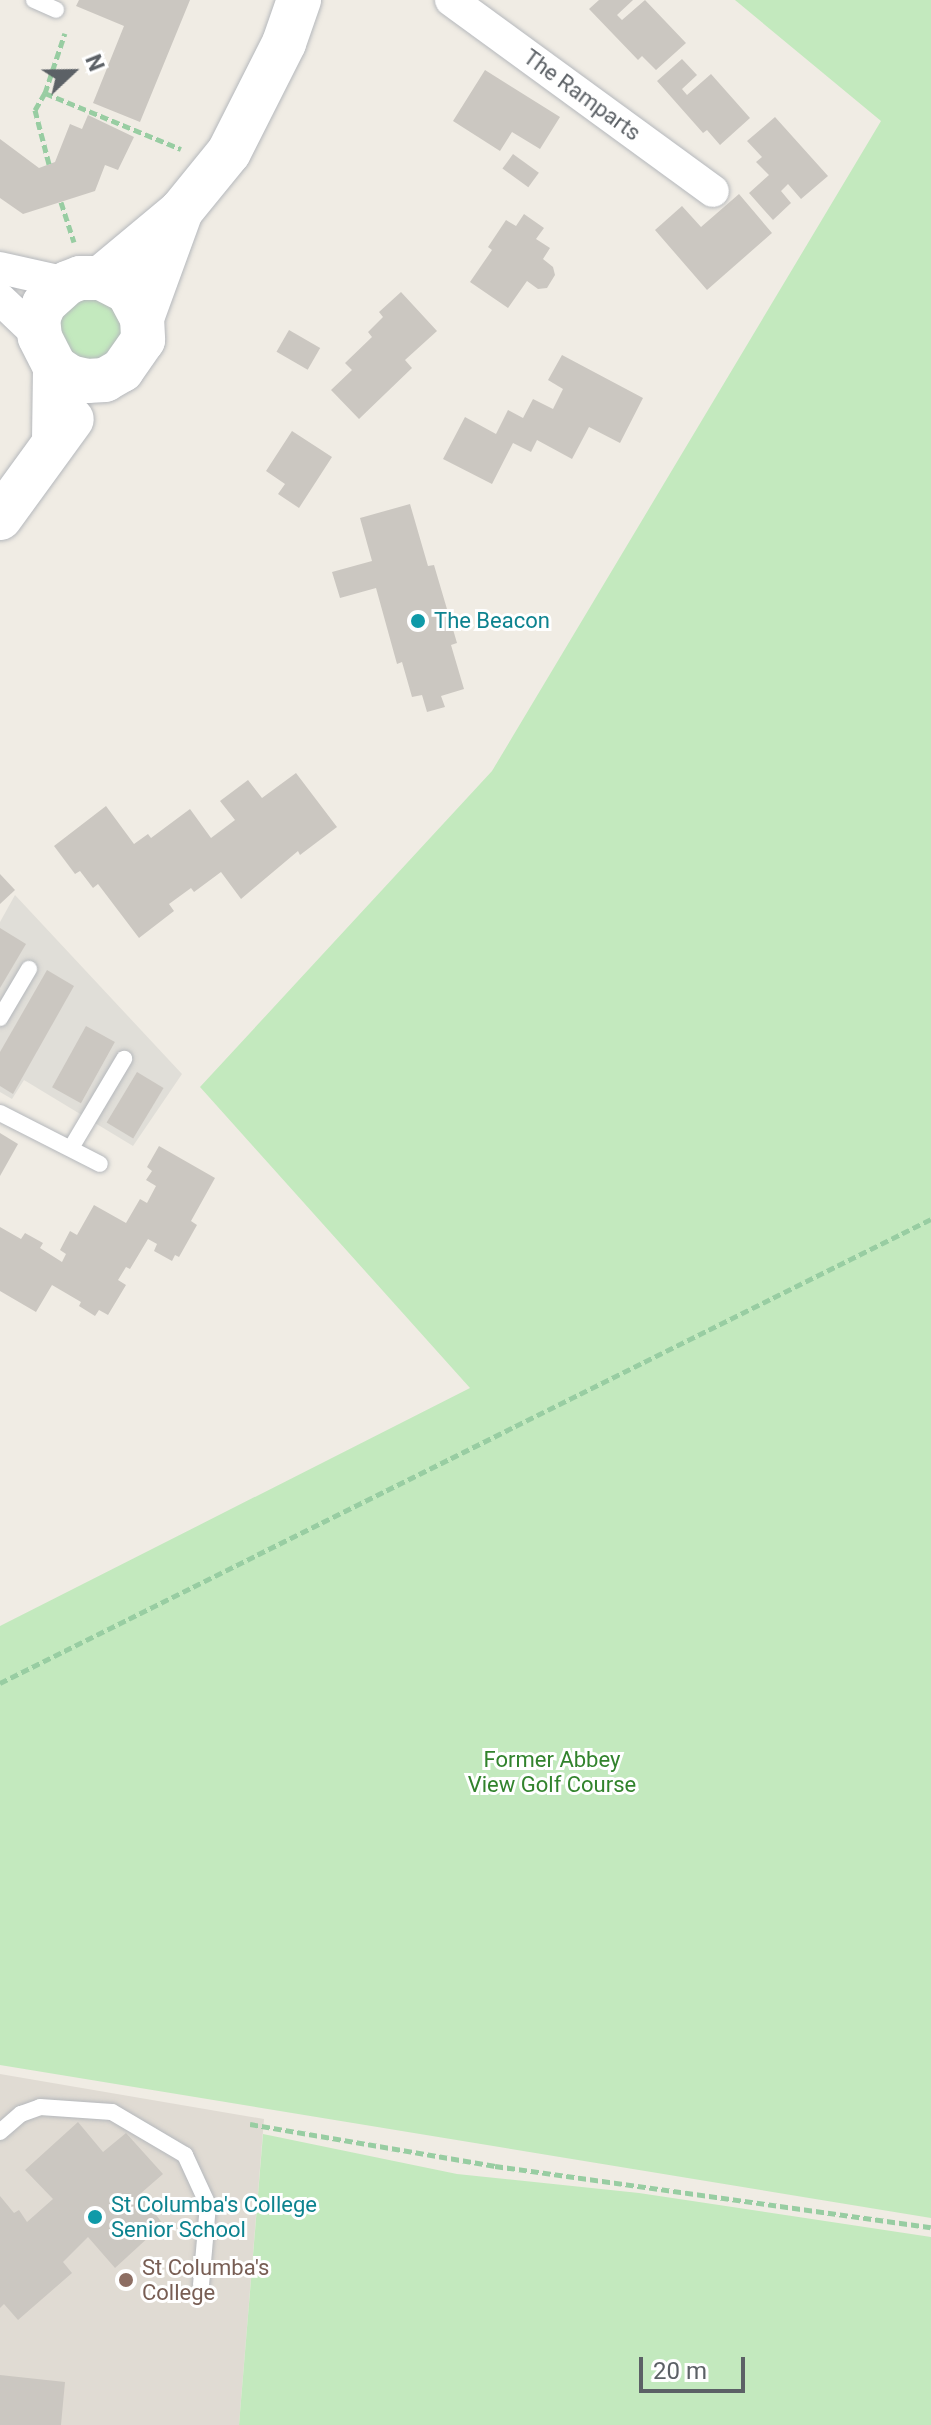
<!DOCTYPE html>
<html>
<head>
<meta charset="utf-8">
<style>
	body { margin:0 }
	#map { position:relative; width:931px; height:2425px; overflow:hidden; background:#f0ece4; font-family:Roboto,sans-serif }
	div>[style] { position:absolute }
	.industrial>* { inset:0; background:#e0ded8 }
	.education>* { inset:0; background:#e0dbd3 }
	.green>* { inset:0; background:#c3e9be }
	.building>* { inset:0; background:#cbc7c1; transform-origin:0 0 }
	.path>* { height:5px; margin-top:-2.5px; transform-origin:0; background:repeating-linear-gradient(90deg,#98cda2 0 8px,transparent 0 12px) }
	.roads { filter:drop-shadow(0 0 2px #b5b8bc) drop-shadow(0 0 2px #b5b8bc) }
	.lane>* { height:16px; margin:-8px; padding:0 8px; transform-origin:8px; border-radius:8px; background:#fff }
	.street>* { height:32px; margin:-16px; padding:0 16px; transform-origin:16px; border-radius:16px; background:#fff }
	.secondary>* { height:44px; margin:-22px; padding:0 22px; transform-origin:22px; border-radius:22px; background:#fff }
	.dots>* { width:22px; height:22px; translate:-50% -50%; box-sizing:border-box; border:4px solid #fff; border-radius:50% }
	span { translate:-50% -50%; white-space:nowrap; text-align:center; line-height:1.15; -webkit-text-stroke:6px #fff; paint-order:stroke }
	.street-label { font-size:22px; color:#5c6166 }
	.culture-label { font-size:22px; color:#0d838f }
	.left { translate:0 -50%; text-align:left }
	.park-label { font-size:22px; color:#32832d }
	.education-label { font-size:22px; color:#785e54 }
	.north { position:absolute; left:32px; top:32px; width:80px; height:80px; -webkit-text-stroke:6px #fff; paint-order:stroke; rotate:68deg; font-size:22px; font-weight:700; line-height:32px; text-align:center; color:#5c6166 }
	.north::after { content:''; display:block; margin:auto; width:28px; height:36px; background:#5c6166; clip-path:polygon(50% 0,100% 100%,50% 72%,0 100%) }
	.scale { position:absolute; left:639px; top:2357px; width:106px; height:36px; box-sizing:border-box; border:4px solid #5c6166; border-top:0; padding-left:10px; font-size:24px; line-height:28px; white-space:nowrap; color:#5c6166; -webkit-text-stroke:6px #fff; paint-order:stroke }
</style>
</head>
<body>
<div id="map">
	<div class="industrial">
		<div style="clip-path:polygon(15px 895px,182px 1074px,133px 1146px,24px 1080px,12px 1099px,0 1092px,0 922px)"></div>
	</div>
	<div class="education">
		<div style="clip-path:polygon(0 2074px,264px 2119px,239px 2425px,0 2425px)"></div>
	</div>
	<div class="green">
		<div style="clip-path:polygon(735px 0,931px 0,931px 2218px,0 2065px,0 1626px,470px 1388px,200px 1087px,492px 771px,881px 121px)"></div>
		<div style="clip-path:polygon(93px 294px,117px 308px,124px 335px,97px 365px,59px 351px,57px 311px)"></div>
		<div style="clip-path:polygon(263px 2134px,457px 2174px,639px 2193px,931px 2237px,931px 2425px,239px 2425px)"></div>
	</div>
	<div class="building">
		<div style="clip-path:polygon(79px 0,190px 0,140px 122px,93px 103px,124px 26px,76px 6px)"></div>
		<div style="clip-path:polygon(599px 0,633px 0,617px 15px,622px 20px,645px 0,686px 43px,656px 70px,642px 56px,638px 60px,589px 9px)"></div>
		<div style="clip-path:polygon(682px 59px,697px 75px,682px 89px,687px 95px,711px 74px,750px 118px,720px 145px,707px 130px,703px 133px,657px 81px)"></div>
		<div style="clip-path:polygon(485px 70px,560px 117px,540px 149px,512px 132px,500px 151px,453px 121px)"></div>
		<div style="clip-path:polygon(88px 115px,134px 137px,118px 170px,105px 165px,95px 191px,23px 214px,0 198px,0 139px,39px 168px,55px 162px,70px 124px,82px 129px)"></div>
		<div style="clip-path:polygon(775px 117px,828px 176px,801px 199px,788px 184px,781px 191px,791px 203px,773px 220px,749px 193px,769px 175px,756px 162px,762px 157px,747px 141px)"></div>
		<div style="left:513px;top:154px;width:32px;height:18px;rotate:36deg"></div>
		<div style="clip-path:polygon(739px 194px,772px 233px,707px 290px,655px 230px,682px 206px,701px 227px)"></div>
		<div style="clip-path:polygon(524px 214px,544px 228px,536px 239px,550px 248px,543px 259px,553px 267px,555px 275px,547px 288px,538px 289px,527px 281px,508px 308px,470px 282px,492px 250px,488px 247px,506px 220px,516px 226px)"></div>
		<div style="clip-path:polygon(401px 292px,437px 331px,405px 360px,412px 368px,359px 419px,331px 390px,352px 370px,345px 363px,372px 337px,368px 332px,383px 317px,379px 312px)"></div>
		<div style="left:289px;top:330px;width:36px;height:25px;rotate:30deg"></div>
		<div style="clip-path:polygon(562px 355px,643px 398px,620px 443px,589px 427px,572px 459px,537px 440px,531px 452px,513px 443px,492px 484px,443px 459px,465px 417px,496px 434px,508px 410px,523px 418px,533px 399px,553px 409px,563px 389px,548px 380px)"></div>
		<div style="clip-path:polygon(292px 431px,332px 457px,299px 508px,278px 494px,285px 484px,266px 471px)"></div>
		<div style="clip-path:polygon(410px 504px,428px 566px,434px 565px,457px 643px,451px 645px,464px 689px,441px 696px,445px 707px,427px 712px,422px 695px,412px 697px,402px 662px,397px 664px,376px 588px,340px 598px,332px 572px,372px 561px,360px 518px)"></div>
		<div style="clip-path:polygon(296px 773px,337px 827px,300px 855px,298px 851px,241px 899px,221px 872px,194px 892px,191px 888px,169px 904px,174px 911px,139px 938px,98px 884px,93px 888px,80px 871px,75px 874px,54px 846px,106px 806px,134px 844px,148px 834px,151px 838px,190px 809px,211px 838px,235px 820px,220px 801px,248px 780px,262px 798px)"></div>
		<div style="clip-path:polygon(0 874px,15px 890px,0 904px)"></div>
		<div style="clip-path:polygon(0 928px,26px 944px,0 988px)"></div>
		<div style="clip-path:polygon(47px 970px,74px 986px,13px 1094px,0 1086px,0 1052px)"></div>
		<div style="left:86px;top:1026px;width:33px;height:70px;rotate:29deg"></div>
		<div style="left:137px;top:1072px;width:31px;height:59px;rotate:31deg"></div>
		<div style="clip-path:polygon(0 1133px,18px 1144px,0 1176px)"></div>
		<div style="clip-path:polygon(159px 1146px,215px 1178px,191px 1221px,197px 1225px,179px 1257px,175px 1255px,172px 1261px,154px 1251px,157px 1244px,148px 1239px,130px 1269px,126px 1267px,118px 1280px,126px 1285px,108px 1315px,99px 1310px,95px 1316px,79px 1306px,81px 1302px,52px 1285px,36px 1312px,0 1291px,0 1227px,21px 1239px,25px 1233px,43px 1243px,40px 1248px,62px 1262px,66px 1254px,60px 1250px,70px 1231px,77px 1235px,94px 1205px,126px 1223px,140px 1199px,147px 1203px,156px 1186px,146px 1180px,152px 1171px,147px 1167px)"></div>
		<div style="clip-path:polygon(78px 2122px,103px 2152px,126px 2133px,163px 2174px,140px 2194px,163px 2224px,115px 2268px,88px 2237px,63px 2262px,72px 2273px,18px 2320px,4px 2304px,0 2308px,0 2196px,14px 2213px,19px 2210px,27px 2222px,53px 2199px,25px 2170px)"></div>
		<div style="clip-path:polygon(0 2375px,65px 2382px,61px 2425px,0 2425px)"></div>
	</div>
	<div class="path">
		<div style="left:45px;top:93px;width:147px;rotate:22.4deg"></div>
		<div style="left:49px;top:164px;width:56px;rotate:-104.5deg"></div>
		<div style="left:35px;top:110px;width:20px;rotate:-60deg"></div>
		<div style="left:45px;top:93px;width:63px;rotate:-71.6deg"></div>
		<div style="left:61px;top:202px;width:42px;rotate:72deg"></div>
		<div style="left:0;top:1683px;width:1040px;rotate:-26.49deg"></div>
		<div style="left:250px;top:2124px;width:249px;rotate:9.7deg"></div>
		<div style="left:495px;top:2166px;width:440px;rotate:8deg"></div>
	</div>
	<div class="roads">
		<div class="lane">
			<div style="left:34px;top:0;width:24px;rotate:24deg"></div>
			<div style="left:0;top:1018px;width:57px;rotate:-59.4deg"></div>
			<div style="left:0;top:1113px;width:112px;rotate:27deg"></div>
			<div style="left:71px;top:1148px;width:104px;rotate:-59.2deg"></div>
			<div style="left:0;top:2132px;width:28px;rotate:-41deg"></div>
			<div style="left:21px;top:2114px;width:20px;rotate:-20deg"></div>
			<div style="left:40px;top:2107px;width:72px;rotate:4deg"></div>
			<div style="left:112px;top:2112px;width:85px;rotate:30.5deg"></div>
			<div style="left:185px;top:2155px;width:55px;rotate:65.3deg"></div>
			<div style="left:208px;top:2205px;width:80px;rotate:95deg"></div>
		</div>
		<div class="street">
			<div style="left:451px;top:0;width:324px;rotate:36.1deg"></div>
			<div style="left:0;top:268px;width:69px;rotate:12.6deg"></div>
			<div style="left:0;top:299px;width:55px;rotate:43.5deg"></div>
		</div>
		<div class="secondary">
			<div style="left:101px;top:278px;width:104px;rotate:-39.9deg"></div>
			<div style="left:181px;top:211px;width:76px;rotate:-50.9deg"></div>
			<div style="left:229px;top:152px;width:122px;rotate:-63.2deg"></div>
			<div style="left:284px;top:43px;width:46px;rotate:-70.8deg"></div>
			<div style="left:142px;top:318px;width:114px;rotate:-70deg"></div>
			<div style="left:54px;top:441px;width:74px;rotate:-89.2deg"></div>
			<div style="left:55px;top:367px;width:34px;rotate:-117deg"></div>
			<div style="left:40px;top:337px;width:18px;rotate:-96deg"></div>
			<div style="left:38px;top:319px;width:16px;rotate:-68deg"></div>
			<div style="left:44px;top:304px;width:31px;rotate:-42deg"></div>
			<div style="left:67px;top:283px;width:14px;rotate:-21deg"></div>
			<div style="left:80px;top:278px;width:21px"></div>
			<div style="left:101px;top:278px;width:30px;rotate:27deg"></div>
			<div style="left:128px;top:292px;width:30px;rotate:62deg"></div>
			<div style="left:142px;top:318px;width:22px;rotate:87deg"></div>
			<div style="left:143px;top:340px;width:37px;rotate:125deg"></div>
			<div style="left:122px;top:370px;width:20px;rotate:150deg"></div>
			<div style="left:105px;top:380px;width:18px;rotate:177deg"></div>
			<div style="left:87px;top:381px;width:17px;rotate:-167deg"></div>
			<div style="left:70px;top:377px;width:18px;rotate:-146deg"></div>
			<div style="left:0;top:518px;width:122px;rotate:-54deg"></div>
		</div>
	</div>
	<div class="dots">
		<div style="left:418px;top:621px;background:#0f9aa8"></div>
		<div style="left:95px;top:2217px;background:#0f9aa8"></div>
		<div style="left:126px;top:2280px;background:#8d6e63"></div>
	</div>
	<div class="street-label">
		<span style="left:582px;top:95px;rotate:36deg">The Ramparts</span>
	</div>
	<div class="culture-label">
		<span class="left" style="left:434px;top:621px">The Beacon</span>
		<span class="left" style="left:111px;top:2217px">St Columba's College<br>Senior School</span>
	</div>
	<div class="park-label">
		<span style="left:552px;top:1772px">Former Abbey<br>View Golf Course</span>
	</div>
	<div class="education-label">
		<span class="left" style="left:142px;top:2280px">St Columba's<br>College</span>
	</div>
	<div class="north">N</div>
	<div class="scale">20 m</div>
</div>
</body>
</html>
